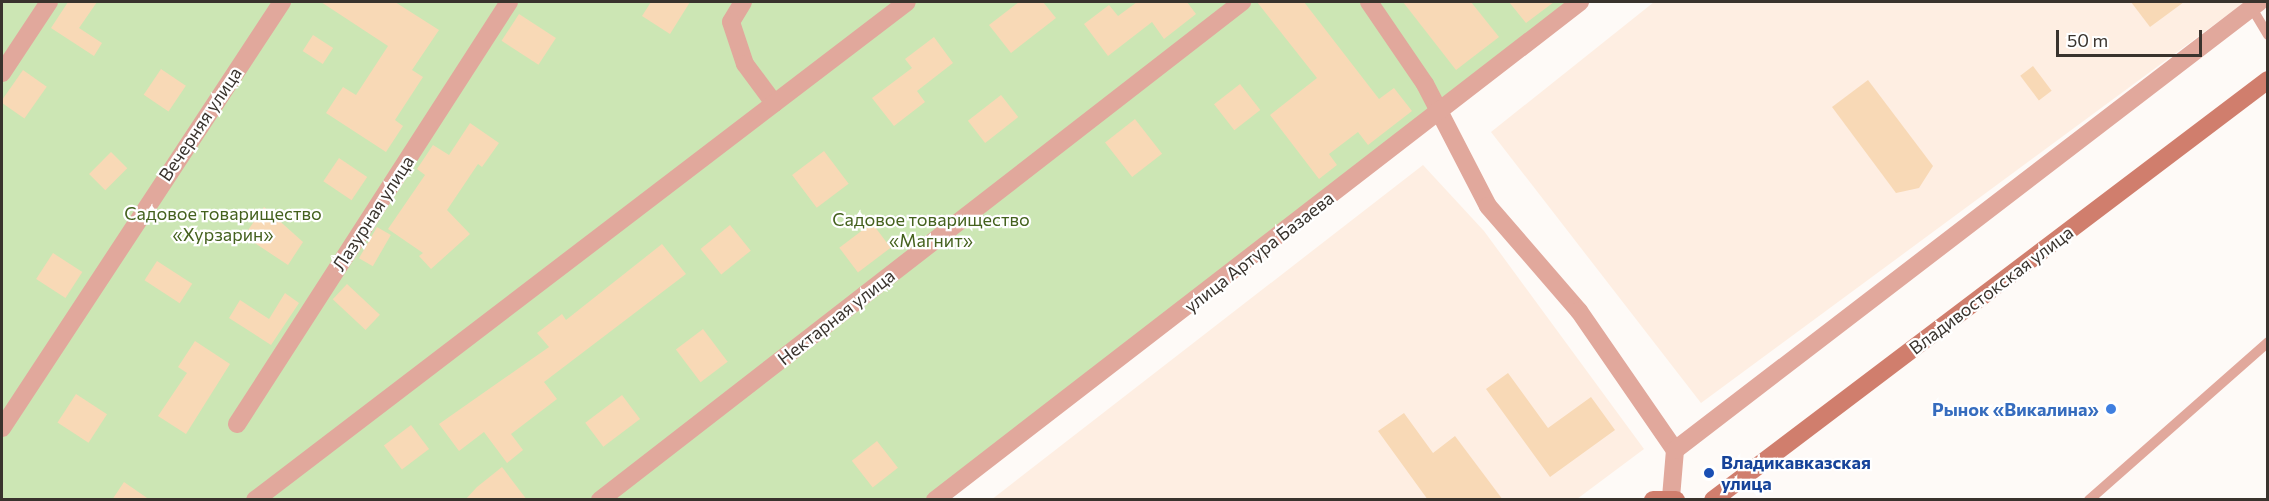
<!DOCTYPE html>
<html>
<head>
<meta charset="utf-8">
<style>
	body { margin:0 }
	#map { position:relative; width:2269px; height:501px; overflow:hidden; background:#fefaf7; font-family:Commissioner,sans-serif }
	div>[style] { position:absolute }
	.industrial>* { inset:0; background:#feeee2 }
	.green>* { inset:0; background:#cce6b4 }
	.building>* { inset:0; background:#f8d9b6; transform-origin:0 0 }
	.service>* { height:10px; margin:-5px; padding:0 5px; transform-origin:5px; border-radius:5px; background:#e1a89c }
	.minor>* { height:18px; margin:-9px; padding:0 9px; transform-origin:9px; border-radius:9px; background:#e1a89c }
	.secondary>* { height:18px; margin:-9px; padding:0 9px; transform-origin:9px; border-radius:9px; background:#d07e6d }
	.dots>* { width:16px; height:16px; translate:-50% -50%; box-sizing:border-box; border:3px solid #fff; border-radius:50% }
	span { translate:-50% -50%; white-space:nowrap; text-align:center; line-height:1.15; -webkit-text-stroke:4.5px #fff; paint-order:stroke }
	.street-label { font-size:18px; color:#39332d }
	.park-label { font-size:18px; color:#44611e }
	.shop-label { font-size:18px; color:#366cbe; font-weight:700 }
	.right { translate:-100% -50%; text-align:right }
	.transit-label { font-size:18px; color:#164399; font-weight:700 }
	.left { translate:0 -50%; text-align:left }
	.frame { position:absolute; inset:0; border:3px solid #39332d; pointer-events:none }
	.scale { position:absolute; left:2056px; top:30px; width:146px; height:27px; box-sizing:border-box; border:3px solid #39332d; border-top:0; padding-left:8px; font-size:18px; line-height:21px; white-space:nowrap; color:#39332d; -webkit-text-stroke:4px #fff; paint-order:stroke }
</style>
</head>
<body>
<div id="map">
	<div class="industrial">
		<div style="clip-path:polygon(1654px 2px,2245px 2px,1701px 403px,1491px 132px)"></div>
		<div style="clip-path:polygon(1423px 165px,1484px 231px,1644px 449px,1577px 499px,991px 500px)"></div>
	</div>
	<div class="green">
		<div style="clip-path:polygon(2px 2px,1588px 2px,943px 500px,2px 499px)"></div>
	</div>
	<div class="building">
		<div style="clip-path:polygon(68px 2px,97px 2px,79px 28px,102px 43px,94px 56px,51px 28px)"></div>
		<div style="clip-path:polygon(321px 2px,395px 2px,439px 30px,412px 70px,423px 77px,395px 120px,403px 126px,386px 152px,326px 113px,343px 87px,356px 95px,388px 46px)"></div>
		<div style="clip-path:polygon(651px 2px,690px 2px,670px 34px,642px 16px)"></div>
		<div style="clip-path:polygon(1019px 2px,1043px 2px,1056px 18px,1011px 53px,989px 25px)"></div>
		<div style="clip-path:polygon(1137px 2px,1187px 2px,1196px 14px,1164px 39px,1152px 22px,1108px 56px,1084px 24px,1109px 5px,1118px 16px)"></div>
		<div style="clip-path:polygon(1257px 2px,1304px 2px,1379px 99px,1394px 88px,1412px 111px,1368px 145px,1358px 132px,1329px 154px,1337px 165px,1319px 179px,1270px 115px,1317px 78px)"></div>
		<div style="clip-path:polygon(1403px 2px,1471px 2px,1499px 37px,1456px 70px)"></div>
		<div style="clip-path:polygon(1509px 2px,1554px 2px,1526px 23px)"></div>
		<div style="clip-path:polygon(2131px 2px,2184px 2px,2150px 27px)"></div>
		<div style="left:519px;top:14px;width:44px;height:32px;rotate:33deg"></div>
		<div style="left:313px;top:35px;width:24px;height:19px;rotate:33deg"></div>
		<div style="clip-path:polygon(934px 37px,953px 63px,917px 91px,925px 102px,894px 126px,872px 98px,912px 68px,905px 59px)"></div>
		<div style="left:2033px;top:66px;width:31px;height:16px;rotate:53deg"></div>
		<div style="left:161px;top:69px;width:30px;height:31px;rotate:34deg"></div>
		<div style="left:23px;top:70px;width:29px;height:39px;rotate:35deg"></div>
		<div style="clip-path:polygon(1868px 80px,1933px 166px,1919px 188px,1896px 193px,1832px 107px)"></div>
		<div style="left:1240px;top:84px;width:33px;height:33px;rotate:52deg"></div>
		<div style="left:1001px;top:95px;width:28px;height:42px;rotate:52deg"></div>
		<div style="left:1135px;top:119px;width:44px;height:38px;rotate:52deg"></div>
		<div style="clip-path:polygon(470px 123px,499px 143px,482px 167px,478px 164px,447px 210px,470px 234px,431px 269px,419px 256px,423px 253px,388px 229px,425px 175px,417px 169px,433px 145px,449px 155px)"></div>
		<div style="left:824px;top:151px;width:41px;height:40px;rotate:53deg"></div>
		<div style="left:111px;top:152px;width:23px;height:31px;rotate:45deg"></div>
		<div style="left:339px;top:158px;width:34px;height:28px;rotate:34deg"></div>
		<div style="clip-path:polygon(264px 207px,303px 242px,288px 265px,244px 236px)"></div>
		<div style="left:872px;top:223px;width:31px;height:41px;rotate:53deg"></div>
		<div style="left:730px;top:225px;width:33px;height:38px;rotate:51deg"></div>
		<div style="left:377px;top:227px;width:16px;height:36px;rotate:30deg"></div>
		<div style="clip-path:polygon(662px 244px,686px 274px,544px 382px,557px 399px,511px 434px,523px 450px,507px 463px,484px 432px,459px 451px,439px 424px,549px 347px,537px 333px,562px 314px,566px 320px)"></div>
		<div style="left:53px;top:253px;width:35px;height:31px;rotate:33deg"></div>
		<div style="left:157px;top:261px;width:42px;height:23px;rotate:33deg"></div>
		<div style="left:347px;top:284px;width:45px;height:21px;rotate:43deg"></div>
		<div style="clip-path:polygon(285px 293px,299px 303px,271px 345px,229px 318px,240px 300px,269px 319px)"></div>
		<div style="left:703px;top:329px;width:41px;height:34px;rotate:53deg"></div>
		<div style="clip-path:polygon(195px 341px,230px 364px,186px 434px,158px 416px,187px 373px,178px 367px)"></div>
		<div style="clip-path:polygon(1508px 373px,1548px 428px,1591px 397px,1615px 430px,1550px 477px,1486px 389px)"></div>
		<div style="left:76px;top:394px;width:37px;height:34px;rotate:33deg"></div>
		<div style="left:622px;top:395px;width:30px;height:46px;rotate:53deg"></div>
		<div style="clip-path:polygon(1404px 413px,1433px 453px,1455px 436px,1503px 500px,1428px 500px,1378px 431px)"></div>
		<div style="left:411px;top:425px;width:30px;height:34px;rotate:53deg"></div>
		<div style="left:877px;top:441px;width:34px;height:32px;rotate:52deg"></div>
		<div style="clip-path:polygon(502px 467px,527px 500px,465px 500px,477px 487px)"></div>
		<div style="clip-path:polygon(124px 482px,150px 500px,112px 500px)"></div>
	</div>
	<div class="service">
		<div style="left:2250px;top:5px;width:35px;rotate:59deg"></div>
		<div style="left:2089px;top:500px;width:239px;rotate:-41.4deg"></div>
	</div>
	<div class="minor">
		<div style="left:743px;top:2px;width:23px;rotate:121deg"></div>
		<div style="left:731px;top:22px;width:44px;rotate:71.6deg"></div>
		<div style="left:745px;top:64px;width:49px;rotate:53.4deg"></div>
		<div style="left:1369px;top:2px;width:99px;rotate:55.7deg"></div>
		<div style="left:1425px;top:84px;width:137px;rotate:62.7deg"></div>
		<div style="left:1488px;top:206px;width:139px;rotate:49.1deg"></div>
		<div style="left:1579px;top:311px;width:169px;rotate:55.4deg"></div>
		<div style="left:1675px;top:450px;width:48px;rotate:94.8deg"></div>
		<div style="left:2px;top:73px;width:85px;rotate:-56.5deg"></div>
		<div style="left:237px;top:424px;width:502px;rotate:-57.2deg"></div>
		<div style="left:2px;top:428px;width:510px;rotate:-56.68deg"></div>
		<div style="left:1675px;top:450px;width:736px;rotate:-37.49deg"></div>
		<div style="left:255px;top:500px;width:820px;rotate:-37.37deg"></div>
		<div style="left:600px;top:500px;width:813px;rotate:-37.8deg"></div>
		<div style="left:935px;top:500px;width:815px;rotate:-37.67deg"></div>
	</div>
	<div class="secondary">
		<div style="left:1653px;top:500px;width:23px"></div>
		<div style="left:1713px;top:500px;width:696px;rotate:-37.12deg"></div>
	</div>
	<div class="dots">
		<div style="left:2111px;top:409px;background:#3f7fe0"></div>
		<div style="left:1709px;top:473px;background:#1a4fb4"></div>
	</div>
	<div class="street-label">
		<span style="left:200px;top:124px;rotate:-56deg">Вечерняя улица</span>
		<span style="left:373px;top:213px;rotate:-57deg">Лазурная улица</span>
		<span style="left:1259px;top:252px;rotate:-38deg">улица Артура Базаева</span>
		<span style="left:1991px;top:290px;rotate:-37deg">Владивостокская улица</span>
		<span style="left:836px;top:317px;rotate:-38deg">Нектарная улица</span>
	</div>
	<div class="park-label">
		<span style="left:223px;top:224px">Садовое товарищество<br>«Хурзарин»</span>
		<span style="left:931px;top:230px">Садовое товарищество<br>«Магнит»</span>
	</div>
	<div class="shop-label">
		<span class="right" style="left:2099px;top:409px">Рынок «Викалина»</span>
	</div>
	<div class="transit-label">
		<span class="left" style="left:1721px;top:473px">Владикавказская<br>улица</span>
	</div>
	<div class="frame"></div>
	<div class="scale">50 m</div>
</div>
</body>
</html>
